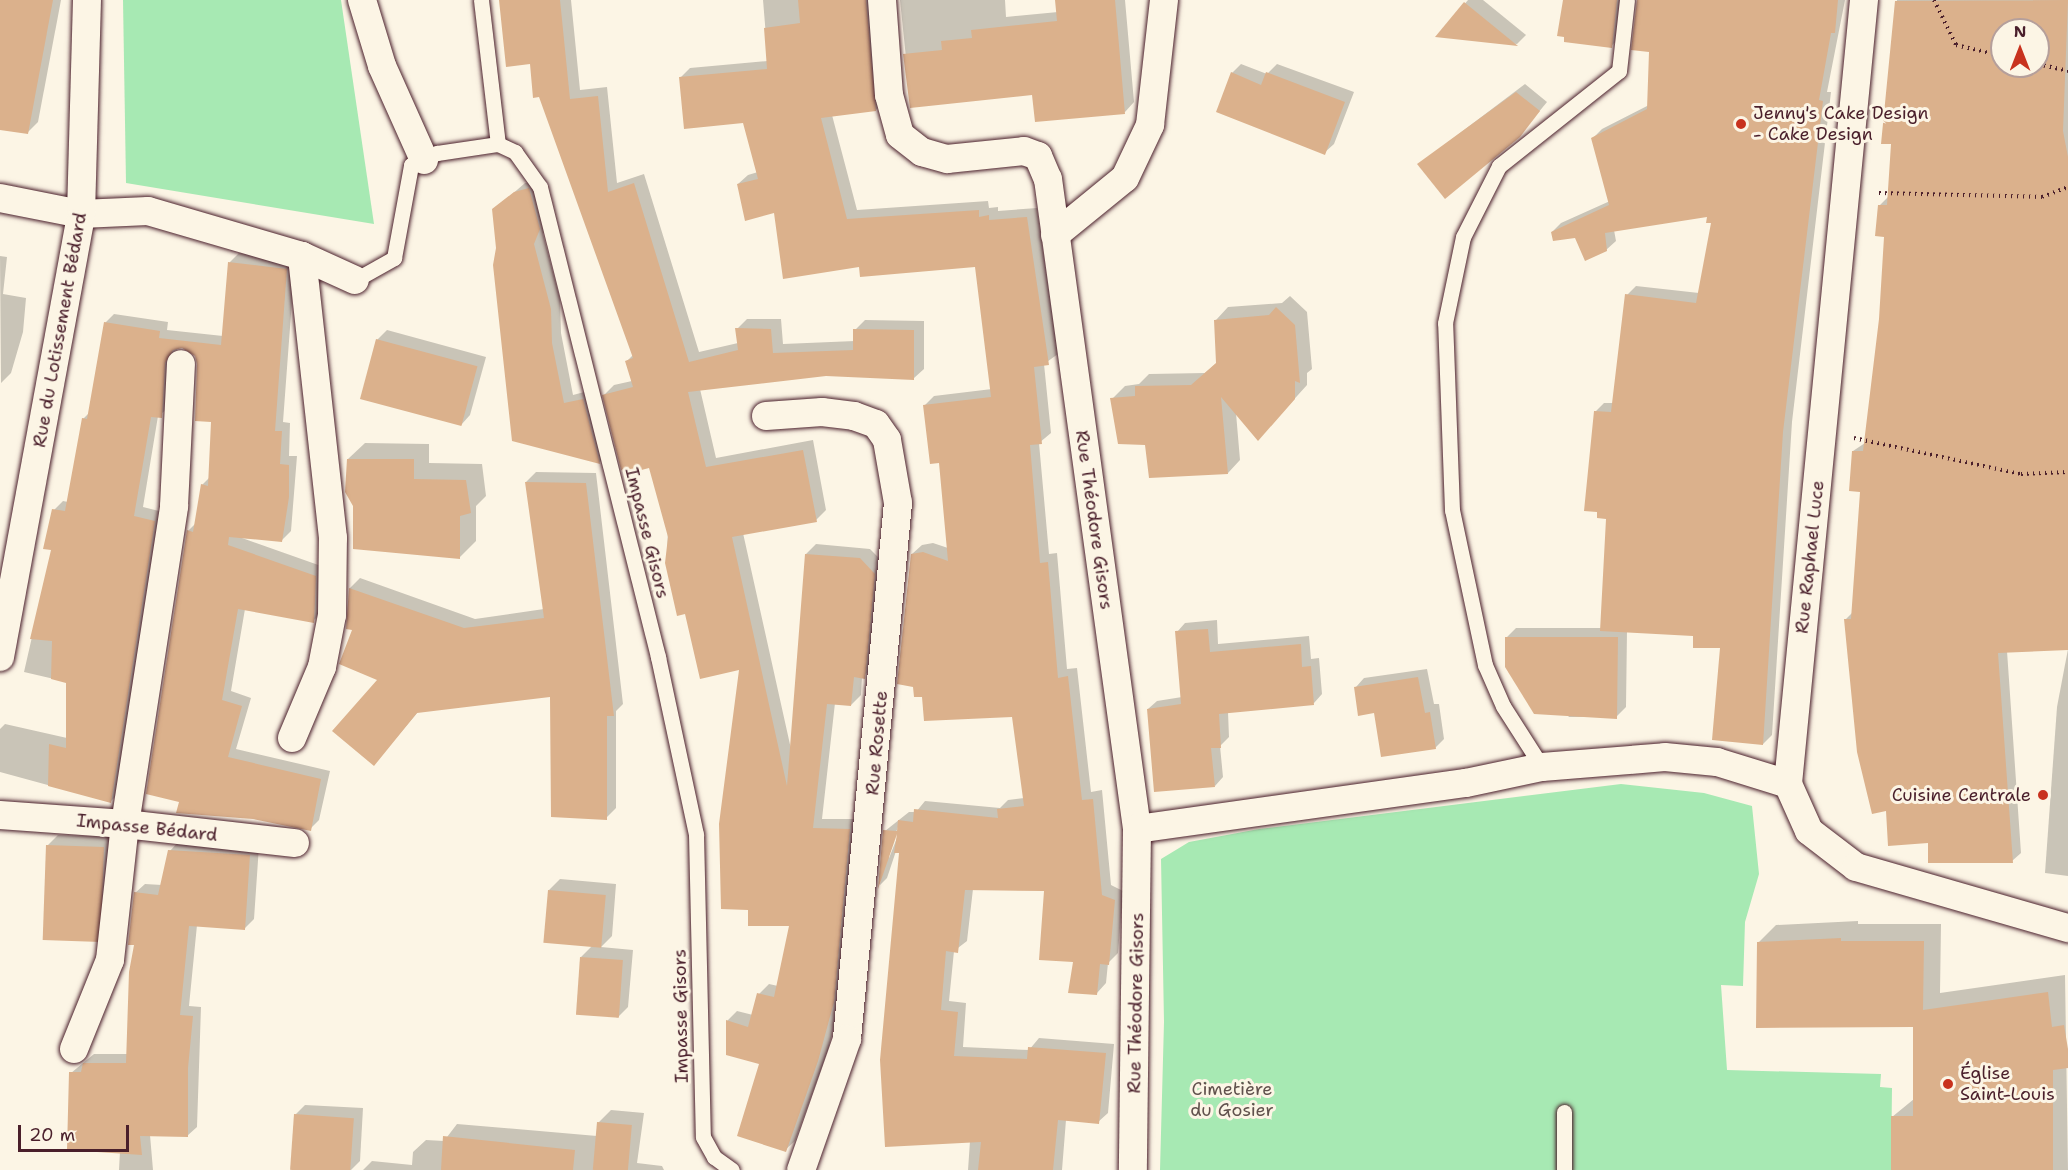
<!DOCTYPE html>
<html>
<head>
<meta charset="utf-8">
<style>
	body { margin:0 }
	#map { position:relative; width:2068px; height:1170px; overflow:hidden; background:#fcf5e5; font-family:"Shantell Sans",sans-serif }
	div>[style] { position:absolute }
	.green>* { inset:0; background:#a7e9b3 }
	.shadow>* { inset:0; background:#0003 }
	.building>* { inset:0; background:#dbb18c; transform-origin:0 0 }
	.path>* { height:4px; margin-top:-2px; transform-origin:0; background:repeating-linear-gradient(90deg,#4a1f2b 0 1.5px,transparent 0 6px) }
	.roads { filter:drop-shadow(0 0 2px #4a1f2b) drop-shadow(0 0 2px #4a1f2b) }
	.lane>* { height:15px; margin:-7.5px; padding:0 7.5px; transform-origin:7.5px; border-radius:7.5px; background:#fcf5e5 }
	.street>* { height:28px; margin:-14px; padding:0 14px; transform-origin:14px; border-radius:14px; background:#fcf5e5 }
	.dots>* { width:16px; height:16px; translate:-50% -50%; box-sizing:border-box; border:3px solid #fcf5e5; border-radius:50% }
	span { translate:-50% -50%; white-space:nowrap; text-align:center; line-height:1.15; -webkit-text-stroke:6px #fcf5e5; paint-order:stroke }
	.poi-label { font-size:18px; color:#4a1f2b }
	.left { translate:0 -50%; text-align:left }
	.right { translate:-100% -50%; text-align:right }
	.street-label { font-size:18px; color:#4a1f2b }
	.park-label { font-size:18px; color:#61524d }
	.north { position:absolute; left:1990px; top:18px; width:60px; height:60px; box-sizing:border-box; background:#fcf5e5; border:2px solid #b59f9b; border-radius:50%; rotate:0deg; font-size:16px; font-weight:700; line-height:24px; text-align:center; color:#4a1f2b }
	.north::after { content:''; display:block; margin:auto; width:21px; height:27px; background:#c8321e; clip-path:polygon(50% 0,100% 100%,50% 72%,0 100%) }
	.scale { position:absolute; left:18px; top:1125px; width:111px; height:27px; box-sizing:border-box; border:3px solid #4a1f2b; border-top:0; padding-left:8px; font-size:18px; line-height:21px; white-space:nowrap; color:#4a1f2b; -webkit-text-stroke:4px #fcf5e5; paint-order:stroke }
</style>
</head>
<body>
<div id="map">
	<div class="green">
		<div style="clip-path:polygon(123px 0,341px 0,374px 224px,126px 183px)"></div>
		<div style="clip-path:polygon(1621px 784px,1704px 793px,1752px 806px,1759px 874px,1745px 922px,1743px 986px,1721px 985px,1727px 1070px,1881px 1074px,1880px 1087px,1892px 1088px,1891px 1170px,1160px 1170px,1164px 1022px,1161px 859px,1189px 842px,1259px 829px)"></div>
	</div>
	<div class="shadow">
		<div style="clip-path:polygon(0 0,61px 0,38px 122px,27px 133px,0 128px)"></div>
		<div style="clip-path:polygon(501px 0,571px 0,580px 90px,607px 87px,617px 183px,644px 174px,699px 352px,738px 343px,737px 329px,747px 319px,781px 319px,783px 344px,855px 341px,855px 330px,865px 320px,924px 321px,924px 369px,914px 378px,826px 374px,700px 389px,716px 458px,813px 440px,826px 510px,816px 520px,743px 533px,791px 749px,806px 554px,816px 544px,870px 549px,884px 563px,874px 667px,862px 677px,861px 695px,851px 705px,835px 703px,822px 819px,860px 819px,843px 991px,828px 1050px,795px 1141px,785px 1150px,761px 1063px,727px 1021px,737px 1011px,753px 1015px,759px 994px,769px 984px,778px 986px,791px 924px,741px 668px,686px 613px,667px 563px,668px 526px,650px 467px,604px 395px,614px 385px,632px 381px,626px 362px,634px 354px,531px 63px)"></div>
		<div style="clip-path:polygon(evenodd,763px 0,875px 0,885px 100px,876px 110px,832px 115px,857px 210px,988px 201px,989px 208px,998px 207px,998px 211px,1037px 208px,1058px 354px,1044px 364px,1051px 433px,1039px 443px,1049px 554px,1057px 553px,1067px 669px,1077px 668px,1091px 792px,1102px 790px,1111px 885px,1123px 891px,1118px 953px,1108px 963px,1106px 983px,1097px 993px,1074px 961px,1045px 889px,973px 889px,967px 941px,954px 951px,949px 1001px,966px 1003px,963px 1047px,1029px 1050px,1039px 1038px,1114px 1044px,1108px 1113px,1098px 1122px,1066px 1120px,1062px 1170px,968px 1170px,970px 1141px,900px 852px,896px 851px,887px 878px,880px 885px,885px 831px,909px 812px,916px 812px,925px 801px,1000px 808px,1008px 800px,1024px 798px,1013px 716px,912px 554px,922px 545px,933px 543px,948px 548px,940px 461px,924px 406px,934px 396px,992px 389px,976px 265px,860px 265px,738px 184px,748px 175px,758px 172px,744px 122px,681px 77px,690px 68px,768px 61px,763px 0,898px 827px,901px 828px,889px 858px,889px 851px,898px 827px)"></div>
		<div style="clip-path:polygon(900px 0,1005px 0,1006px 17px,1058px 12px,1057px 0,1125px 0,1134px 102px,1125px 112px,1034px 93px,911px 106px)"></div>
		<div style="clip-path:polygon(1468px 0,1483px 0,1526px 35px,1517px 44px,1438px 36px)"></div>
		<div style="clip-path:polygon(1565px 0,1623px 0,1621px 37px,1611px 46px)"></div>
		<div style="clip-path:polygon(1686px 0,1845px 0,1827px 92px,1831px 92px,1792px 422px,1772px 735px,1763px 744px,1721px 646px,1694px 634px,1627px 631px,1626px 707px,1616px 717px,1569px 717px,1506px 638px,1516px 628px,1601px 628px,1608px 518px,1595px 412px,1604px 403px,1613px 403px,1627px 295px,1636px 286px,1699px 293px,1713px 222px,1708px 215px,1614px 230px,1616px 241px,1606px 250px,1575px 236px,1552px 232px,1561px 223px,1610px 201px,1593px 138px,1602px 129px,1649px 105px)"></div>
		<div style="clip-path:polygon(evenodd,1897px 0,2068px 0,2068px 648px,2007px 651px,2021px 853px,2012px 861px,1929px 841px,1888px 809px,1845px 620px,1853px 612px,1861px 490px,1853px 451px,1865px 443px,1880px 320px,1885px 235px,1879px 206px,1888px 197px,1893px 143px,1883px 142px,1897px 0,2002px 30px,2038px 30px,2038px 66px,2002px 66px,2002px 30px)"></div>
		<div style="clip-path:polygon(1241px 64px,1267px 74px,1277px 64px,1354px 92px,1334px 144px,1324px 153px,1232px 73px)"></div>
		<div style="clip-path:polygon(1525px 84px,1547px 102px,1519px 136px,1419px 164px)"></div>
		<div style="clip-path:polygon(538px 180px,549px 219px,543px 234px,560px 299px,561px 333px,573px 395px,592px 390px,608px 454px,599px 463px,514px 440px,494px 210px,525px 183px)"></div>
		<div style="clip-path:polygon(239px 253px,295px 260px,283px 422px,290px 423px,289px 456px,297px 456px,291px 531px,282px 540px,242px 538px,324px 567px,322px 612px,313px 621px,245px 609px,231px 691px,251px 698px,236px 749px,330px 771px,319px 820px,310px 829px,181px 801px,188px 531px,196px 523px,202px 485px,210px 477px,212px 421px,197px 355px,183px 346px,173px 352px,170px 407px,158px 416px,143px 507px,163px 512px,119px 793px,110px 802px,0 772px,0 729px,5px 724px,67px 738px,67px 682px,24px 672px,52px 549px,54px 510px,63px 501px,68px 502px,83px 419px,90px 412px,105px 323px,114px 314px,168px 322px,167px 330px,223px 336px,230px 262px)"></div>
		<div style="clip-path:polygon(0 256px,7px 257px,3px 294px,26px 298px,23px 332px,11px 373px,1px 383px)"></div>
		<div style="clip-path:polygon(1290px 296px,1307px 312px,1312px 369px,1307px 373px,1307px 385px,1270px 426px,1236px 413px,1240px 460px,1228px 473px,1147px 444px,1112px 399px,1125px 386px,1139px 384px,1149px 374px,1205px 373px,1218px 362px,1216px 320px,1228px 307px,1282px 303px)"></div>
		<div style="clip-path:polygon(387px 330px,486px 357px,470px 415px,461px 425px,377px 340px)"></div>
		<div style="clip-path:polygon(365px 443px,429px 444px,429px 463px,482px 464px,486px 496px,476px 506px,476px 541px,460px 557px,348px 459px)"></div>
		<div style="clip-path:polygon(536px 472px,596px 473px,623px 704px,616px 711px,616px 808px,606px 818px,551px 695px,418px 712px,374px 764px,380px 679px,354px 629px,348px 628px,350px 588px,360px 578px,475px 619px,544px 609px,526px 482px)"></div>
		<div style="clip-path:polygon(1217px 620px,1218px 644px,1309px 636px,1311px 659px,1319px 658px,1322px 694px,1314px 703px,1228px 712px,1229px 737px,1220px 746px,1223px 777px,1215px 786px,1148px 709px,1157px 701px,1182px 697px,1177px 632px,1185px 623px)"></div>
		<div style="clip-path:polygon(2068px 649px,2068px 876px,2045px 873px,2057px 707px)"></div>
		<div style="clip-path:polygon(1427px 669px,1434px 704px,1439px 704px,1444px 739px,1435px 748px,1375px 712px,1356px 687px,1364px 678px)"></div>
		<div style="clip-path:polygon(58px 835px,115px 837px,106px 930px,95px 941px,47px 846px)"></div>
		<div style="clip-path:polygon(179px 841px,259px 846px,254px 919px,245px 928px,197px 925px,189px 1006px,201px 1007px,197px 1127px,187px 1136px,150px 1135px,153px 1170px,119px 1170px,120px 1151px,71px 1073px,94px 1054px,128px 1054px,136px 944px,135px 893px,145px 884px,162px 885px,170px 851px)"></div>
		<div style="clip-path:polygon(560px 879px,616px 884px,612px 936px,601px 947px,633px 950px,628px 1007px,617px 1018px,581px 957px,592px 946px,549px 890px)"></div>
		<div style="clip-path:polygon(1858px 921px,1858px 924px,1941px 924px,1940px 993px,2065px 975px,2068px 1170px,1892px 1170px,1892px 1117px,1914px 1099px,1914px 1025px,1758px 943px,1776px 925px)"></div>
		<div style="clip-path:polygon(305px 1105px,363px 1108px,360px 1161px,351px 1170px,328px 1170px,295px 1115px)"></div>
		<div style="clip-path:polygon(611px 1110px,644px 1113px,637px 1163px,662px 1166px,664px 1170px,363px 1170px,372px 1161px,412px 1165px,413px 1152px,426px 1140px,444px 1141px,457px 1124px,597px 1136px,598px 1123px)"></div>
	</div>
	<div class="building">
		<div style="clip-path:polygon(0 0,53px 0,28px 134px,0 130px)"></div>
		<div style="clip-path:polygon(499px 0,560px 0,570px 99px,598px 96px,608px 192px,634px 183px,689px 362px,738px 350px,735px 328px,771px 329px,773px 353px,853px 350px,853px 329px,914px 330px,914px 380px,826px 376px,688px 392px,706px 467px,803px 450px,817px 522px,732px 537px,787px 786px,805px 554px,860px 558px,875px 574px,865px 679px,854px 677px,851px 706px,827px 704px,813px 828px,850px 829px,834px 1002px,818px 1061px,786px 1152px,737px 1136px,759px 1064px,726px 1055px,726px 1020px,748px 1027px,757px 993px,774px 997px,789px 926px,748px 926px,748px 910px,721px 909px,719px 824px,739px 670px,700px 679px,685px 614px,677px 616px,665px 563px,668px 537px,649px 468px,630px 473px,621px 470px,602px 395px,633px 387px,625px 361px,633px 358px,539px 97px,533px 98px,530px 64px,506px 67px)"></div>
		<div style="clip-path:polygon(798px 0,866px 0,876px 111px,821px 118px,847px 219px,979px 210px,979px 217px,989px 215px,989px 220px,1027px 217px,1049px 365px,1034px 367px,1042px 444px,1030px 445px,1040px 563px,1048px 562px,1058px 678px,1068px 676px,1082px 800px,1093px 799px,1102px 895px,1115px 900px,1109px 965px,1100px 964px,1097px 995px,1068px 993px,1073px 962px,1039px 960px,1044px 891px,965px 890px,958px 953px,946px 951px,941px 1010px,958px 1012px,954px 1056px,1027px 1059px,1028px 1047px,1106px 1053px,1099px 1124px,1058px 1120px,1053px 1170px,978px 1170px,981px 1142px,885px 1147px,880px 1060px,899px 853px,894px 853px,897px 834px,878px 889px,883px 830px,897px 831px,898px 820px,913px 822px,914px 809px,998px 818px,997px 809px,1024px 806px,1012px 717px,924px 721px,922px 697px,914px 697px,913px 687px,897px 684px,911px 554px,923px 552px,948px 561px,939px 463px,930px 464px,923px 405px,991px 397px,975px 267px,860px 277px,859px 267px,783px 279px,774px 213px,745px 221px,737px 184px,758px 179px,743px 123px,684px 129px,679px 77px,767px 69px,764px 28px,800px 23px)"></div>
		<div style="clip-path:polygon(1055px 0,1115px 0,1125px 114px,1035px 122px,1032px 95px,910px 108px,903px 54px,942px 50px,941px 41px,972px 38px,971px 30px,1057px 21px)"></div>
		<div style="clip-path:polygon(1563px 0,1617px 0,1612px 48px,1564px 42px,1564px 37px,1557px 36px)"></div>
		<div style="clip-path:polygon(1637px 0,1838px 0,1835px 33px,1831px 33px,1819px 100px,1823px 101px,1783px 432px,1763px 745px,1712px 740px,1720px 648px,1693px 648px,1693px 636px,1600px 631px,1606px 519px,1597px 518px,1597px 512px,1584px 511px,1594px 411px,1611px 412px,1625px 294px,1696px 303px,1711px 223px,1706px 223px,1707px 217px,1605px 233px,1607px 251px,1585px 261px,1575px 238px,1553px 241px,1551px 232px,1609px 205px,1591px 138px,1647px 109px,1649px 52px,1631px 50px)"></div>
		<div style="clip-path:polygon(evenodd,2068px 0,2063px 131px,2068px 157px,2068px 650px,1998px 653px,2013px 863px,1928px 863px,1928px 843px,1888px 846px,1886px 811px,1872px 814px,1857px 752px,1844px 619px,1851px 619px,1860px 492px,1849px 491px,1852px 451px,1863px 451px,1879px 319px,1884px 237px,1875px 236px,1878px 205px,1887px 205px,1891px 144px,1881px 144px,1895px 1px,2068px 0,2002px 30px,2038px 30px,2038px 66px,2002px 66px,2002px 30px)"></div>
		<div style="clip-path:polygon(1464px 2px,1518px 46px,1435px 37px)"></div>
		<div style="clip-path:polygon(1231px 72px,1261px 85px,1266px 72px,1345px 102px,1325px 155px,1216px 112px)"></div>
		<div style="clip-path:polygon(1516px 92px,1540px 111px,1520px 137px,1445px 199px,1417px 164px)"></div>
		<div style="clip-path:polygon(529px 188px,540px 229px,534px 244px,551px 309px,552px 343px,564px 403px,583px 399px,600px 464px,512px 441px,493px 265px,496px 248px,492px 209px,514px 192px)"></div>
		<div style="clip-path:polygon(228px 262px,287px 269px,275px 431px,282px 431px,280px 464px,289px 465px,289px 497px,282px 542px,229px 537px,228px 545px,316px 576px,314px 623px,238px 609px,222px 700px,242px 706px,228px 757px,321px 779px,311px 831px,253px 819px,176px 813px,179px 802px,146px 794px,187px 530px,193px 532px,201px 484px,208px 486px,211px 422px,195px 421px,197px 364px,195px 356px,182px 348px,173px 350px,165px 363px,162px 418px,151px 417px,134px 516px,155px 521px,111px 803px,48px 786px,49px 744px,66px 748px,66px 683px,51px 679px,52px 641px,30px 639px,51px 550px,43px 549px,52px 509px,65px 511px,82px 418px,87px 419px,104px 322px,160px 331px,159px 338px,221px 345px)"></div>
		<div style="clip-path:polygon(1276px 307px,1295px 325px,1300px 383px,1295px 381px,1295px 399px,1258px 441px,1221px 397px,1228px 474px,1149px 478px,1145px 445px,1118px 444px,1110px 398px,1135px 396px,1135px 386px,1191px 385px,1216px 363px,1214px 320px,1269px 315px)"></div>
		<div style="left:376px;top:339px;width:105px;height:62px;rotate:15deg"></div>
		<div style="clip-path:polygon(347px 459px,414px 459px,414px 479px,466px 480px,471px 513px,460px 516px,460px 559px,353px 549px,353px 506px,345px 492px)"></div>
		<div style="clip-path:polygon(525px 482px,586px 483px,614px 716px,607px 716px,607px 820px,551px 817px,550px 697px,417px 713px,374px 766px,332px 731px,377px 680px,339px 664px,352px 630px,346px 629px,349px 588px,464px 628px,544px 618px)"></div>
		<div style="clip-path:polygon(1208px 629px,1210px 652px,1301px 644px,1302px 667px,1311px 666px,1314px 705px,1219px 714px,1221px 748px,1211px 748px,1215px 787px,1154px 792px,1147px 709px,1181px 704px,1175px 631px)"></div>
		<div style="clip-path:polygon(1505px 637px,1618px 637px,1617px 719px,1534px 714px,1505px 667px)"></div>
		<div style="clip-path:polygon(1418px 677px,1425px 713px,1430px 712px,1436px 749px,1381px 757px,1374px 713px,1358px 716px,1354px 687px)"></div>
		<div style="left:46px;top:845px;width:58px;height:95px;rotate:2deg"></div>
		<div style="clip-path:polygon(168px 850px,250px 855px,245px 930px,189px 926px,180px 1015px,193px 1016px,188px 1068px,188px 1137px,140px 1136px,142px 1155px,67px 1150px,69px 1072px,81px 1072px,83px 1063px,126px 1063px,129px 972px,134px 945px,128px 945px,134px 892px,158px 895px)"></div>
		<div style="left:548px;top:890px;width:58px;height:53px;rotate:5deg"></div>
		<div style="clip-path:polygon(1841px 938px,1841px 941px,1924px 941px,1923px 1010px,2048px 992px,2052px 1027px,2064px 1025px,2068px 1049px,2068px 1068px,2053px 1070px,2053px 1170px,1891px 1170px,1891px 1116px,1913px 1116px,1913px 1027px,1756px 1028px,1757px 942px)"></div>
		<div style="left:580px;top:957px;width:43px;height:58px;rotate:4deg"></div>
		<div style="left:294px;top:1114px;width:60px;height:56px;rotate:4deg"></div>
		<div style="left:597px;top:1122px;width:35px;height:48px;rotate:5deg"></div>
		<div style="clip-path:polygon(443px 1136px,575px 1150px,573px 1170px,441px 1170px)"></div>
	</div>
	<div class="path">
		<div style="left:1934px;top:0;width:50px;rotate:63.9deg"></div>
		<div style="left:1956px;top:45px;width:47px;rotate:13.4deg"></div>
		<div style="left:2038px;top:64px;width:31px;rotate:13deg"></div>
		<div style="left:1879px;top:193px;width:163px;rotate:1.4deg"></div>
		<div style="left:2042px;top:197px;width:28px;rotate:-21deg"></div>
		<div style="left:1854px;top:438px;width:171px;rotate:12.2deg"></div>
		<div style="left:2021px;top:474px;width:47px;rotate:-2.4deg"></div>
	</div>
	<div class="roads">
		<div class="lane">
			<div style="left:481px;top:0;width:145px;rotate:83.3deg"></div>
			<div style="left:355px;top:280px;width:45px;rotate:-29.4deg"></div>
			<div style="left:394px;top:258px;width:95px;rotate:-79.6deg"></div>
			<div style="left:411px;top:165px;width:29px;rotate:-25deg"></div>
			<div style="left:437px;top:153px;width:62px;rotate:-8.4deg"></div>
			<div style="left:498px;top:144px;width:19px;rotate:25deg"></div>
			<div style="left:515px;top:152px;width:43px;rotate:54.5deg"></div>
			<div style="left:540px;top:187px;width:485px;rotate:75.9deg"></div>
			<div style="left:658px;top:657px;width:181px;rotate:77.9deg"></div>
			<div style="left:696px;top:834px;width:303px;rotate:88.7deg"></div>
			<div style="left:703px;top:1137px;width:23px;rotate:61deg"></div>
			<div style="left:714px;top:1157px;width:22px;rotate:36deg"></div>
			<div style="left:1542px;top:767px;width:72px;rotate:-122.6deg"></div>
			<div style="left:1503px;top:706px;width:45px;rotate:-113.7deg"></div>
			<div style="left:1485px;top:665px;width:158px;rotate:-102deg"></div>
			<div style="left:1452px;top:510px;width:187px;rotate:-92.1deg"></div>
			<div style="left:1445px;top:323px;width:88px;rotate:-78.2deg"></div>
			<div style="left:1463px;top:237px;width:80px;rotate:-63.1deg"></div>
			<div style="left:1499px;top:166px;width:153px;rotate:-38.4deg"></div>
			<div style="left:1619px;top:71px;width:71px;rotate:-83.6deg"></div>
			<div style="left:1564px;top:1112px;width:58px;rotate:90deg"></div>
		</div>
		<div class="street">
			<div style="left:362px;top:0;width:69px;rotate:73.1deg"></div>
			<div style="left:382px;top:66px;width:103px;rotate:65.9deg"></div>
			<div style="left:882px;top:0;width:95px;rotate:85.8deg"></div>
			<div style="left:889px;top:95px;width:41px;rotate:74.6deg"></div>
			<div style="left:900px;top:135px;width:28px;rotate:38deg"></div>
			<div style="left:922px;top:152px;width:26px;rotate:16deg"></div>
			<div style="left:947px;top:159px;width:77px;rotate:-5.9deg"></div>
			<div style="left:1024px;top:151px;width:15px;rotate:20deg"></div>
			<div style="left:1038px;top:156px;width:25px;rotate:67deg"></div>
			<div style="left:1048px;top:179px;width:656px;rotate:82.2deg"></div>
			<div style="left:1137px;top:829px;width:341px;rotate:90.7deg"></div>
			<div style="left:1864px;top:0;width:788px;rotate:95.54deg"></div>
			<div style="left:1788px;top:784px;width:51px;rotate:65.9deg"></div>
			<div style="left:1809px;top:831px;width:59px;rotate:37.5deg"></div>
			<div style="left:1856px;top:867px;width:221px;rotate:16.1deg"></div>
			<div style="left:0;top:198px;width:83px;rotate:11.2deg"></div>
			<div style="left:81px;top:214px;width:67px;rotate:-2.6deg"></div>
			<div style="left:148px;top:211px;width:160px;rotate:16.3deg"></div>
			<div style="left:302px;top:256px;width:58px;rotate:24.4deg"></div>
			<div style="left:1055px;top:235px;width:90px;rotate:-39.2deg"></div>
			<div style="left:1125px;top:178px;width:59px;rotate:-64.7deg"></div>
			<div style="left:1150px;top:125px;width:126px;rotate:-83.6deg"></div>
			<div style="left:766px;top:416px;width:56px;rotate:-4.1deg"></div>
			<div style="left:822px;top:412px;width:32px;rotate:7deg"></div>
			<div style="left:854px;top:416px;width:23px;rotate:20deg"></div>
			<div style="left:876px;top:424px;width:19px;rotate:55deg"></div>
			<div style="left:887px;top:440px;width:64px;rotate:80.1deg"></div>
			<div style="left:898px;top:503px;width:538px;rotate:95.44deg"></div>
			<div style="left:847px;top:1039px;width:139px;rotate:109.3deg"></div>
			<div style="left:0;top:657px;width:450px;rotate:-79.6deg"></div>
			<div style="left:81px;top:214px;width:214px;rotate:-88.4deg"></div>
			<div style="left:292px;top:738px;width:77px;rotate:-67.1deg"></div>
			<div style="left:322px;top:667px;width:53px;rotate:-79.1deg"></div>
			<div style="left:332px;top:615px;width:77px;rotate:-89.3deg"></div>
			<div style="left:333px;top:538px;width:284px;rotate:-96.3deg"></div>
			<div style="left:0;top:815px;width:125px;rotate:4.1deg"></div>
			<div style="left:125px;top:824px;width:171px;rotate:6.4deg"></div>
			<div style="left:1137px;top:829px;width:332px;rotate:-8deg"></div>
			<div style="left:1466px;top:783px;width:78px;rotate:-11.9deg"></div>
			<div style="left:1542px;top:767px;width:123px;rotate:-4.6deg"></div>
			<div style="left:1665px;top:757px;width:52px;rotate:5.5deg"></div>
			<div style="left:1717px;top:762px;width:74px;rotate:17.2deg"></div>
			<div style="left:74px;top:1049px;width:96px;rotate:-68deg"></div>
			<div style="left:110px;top:960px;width:137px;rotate:-83.7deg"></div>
			<div style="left:125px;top:824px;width:322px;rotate:-81.2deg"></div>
			<div style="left:174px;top:506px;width:142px;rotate:-87.2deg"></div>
		</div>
	</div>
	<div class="dots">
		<div style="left:1741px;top:124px;background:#c8321e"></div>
		<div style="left:2043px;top:795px;background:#c8321e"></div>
		<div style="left:1948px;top:1084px;background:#c8321e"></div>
	</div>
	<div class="poi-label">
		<span class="left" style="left:1753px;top:124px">Jenny's Cake Design<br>- Cake Design</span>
		<span class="right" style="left:2031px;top:795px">Cuisine Centrale</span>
		<span class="left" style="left:1960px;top:1084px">Église<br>Saint-Louis</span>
	</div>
	<div class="street-label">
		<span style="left:60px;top:330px;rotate:-80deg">Rue du Lotissement Bédard</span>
		<span style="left:1094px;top:520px;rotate:82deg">Rue Théodore Gisors</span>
		<span style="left:647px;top:533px;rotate:76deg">Impasse Gisors</span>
		<span style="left:1810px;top:557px;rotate:-84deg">Rue Raphael Luce</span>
		<span style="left:877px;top:743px;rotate:-85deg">Rue Rosette</span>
		<span style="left:147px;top:828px;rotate:6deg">Impasse Bédard</span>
		<span style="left:1136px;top:1003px;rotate:-89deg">Rue Théodore Gisors</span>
		<span style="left:681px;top:1016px;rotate:-91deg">Impasse Gisors</span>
	</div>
	<div class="park-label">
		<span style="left:1232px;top:1100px">Cimetière<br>du Gosier</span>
	</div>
	<div class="north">N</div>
	<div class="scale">20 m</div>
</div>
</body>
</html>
